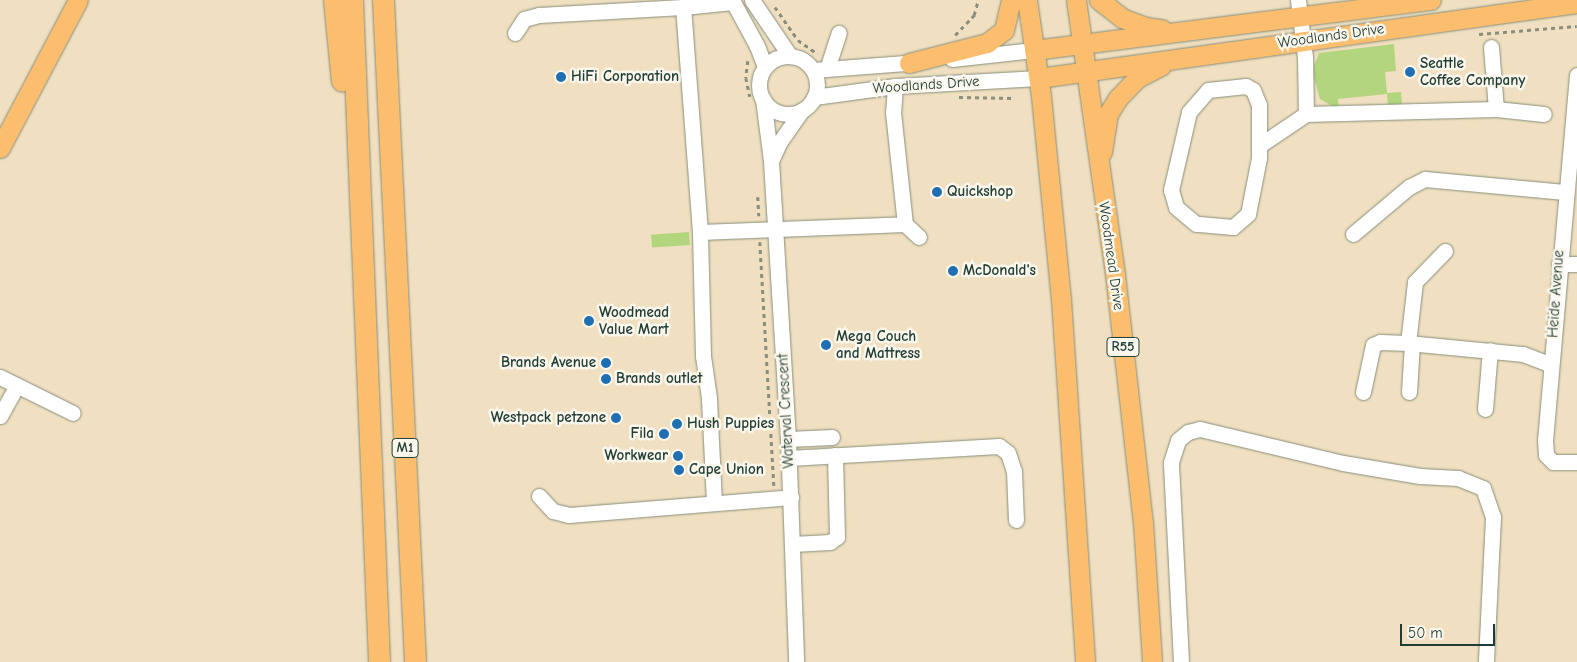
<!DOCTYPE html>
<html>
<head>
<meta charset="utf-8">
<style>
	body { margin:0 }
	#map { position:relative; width:1577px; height:662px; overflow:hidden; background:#f0e0c1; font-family:"Comic Neue",sans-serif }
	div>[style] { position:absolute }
	.green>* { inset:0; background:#b2d57d; transform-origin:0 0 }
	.path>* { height:2.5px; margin-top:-1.25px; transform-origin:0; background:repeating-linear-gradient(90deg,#888e7a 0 4px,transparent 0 8px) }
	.roads { filter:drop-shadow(0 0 1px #888e7a) drop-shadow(0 0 1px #888e7a) }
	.minor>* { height:15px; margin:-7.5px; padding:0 7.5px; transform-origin:7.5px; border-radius:7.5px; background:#fff }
	.minor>.ring { margin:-7.5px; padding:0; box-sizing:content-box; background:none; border:15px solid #fff; border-radius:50% }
	.major>* { height:19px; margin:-9.5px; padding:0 9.5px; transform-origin:9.5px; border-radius:9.5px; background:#fbbd6e }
	.highway>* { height:21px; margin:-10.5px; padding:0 10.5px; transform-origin:10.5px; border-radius:10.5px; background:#fbbd6e }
	.dots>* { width:14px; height:14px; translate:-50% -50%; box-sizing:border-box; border:2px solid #fbf7ec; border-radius:50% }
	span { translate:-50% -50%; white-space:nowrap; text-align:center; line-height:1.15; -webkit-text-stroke:5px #fbf7ec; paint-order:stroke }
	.shield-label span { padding:1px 4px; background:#fbf7ec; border:1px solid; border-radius:4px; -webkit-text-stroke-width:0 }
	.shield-label { font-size:14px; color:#1f3d34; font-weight:700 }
	.street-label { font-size:15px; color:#1f3d34 }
	.poi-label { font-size:15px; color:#1f3d34; font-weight:700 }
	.left { translate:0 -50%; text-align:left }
	.right { translate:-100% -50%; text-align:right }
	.scale { position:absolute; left:1400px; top:624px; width:95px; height:22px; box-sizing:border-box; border:2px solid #1f3d34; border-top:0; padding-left:6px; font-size:15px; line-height:18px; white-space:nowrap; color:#1f3d34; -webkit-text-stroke:4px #fbf7ec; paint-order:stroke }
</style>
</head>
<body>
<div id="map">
	<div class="green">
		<div style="clip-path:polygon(1394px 44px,1396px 71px,1385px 72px,1387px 93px,1401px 92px,1402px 105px,1388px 105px,1387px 94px,1338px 99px,1339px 110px,1320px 99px,1312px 71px,1319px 53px)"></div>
		<div style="left:689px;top:232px;width:13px;height:38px;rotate:86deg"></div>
	</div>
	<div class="path">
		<div style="left:775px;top:7px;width:40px;rotate:55.1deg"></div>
		<div style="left:798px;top:40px;width:24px;rotate:35deg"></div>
		<div style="left:1479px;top:34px;width:98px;rotate:-4.7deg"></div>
		<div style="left:955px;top:35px;width:28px;rotate:-46deg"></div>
		<div style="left:974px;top:15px;width:16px;rotate:-75deg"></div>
		<div style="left:748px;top:61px;width:17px;rotate:97deg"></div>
		<div style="left:746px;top:78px;width:19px;rotate:78deg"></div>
		<div style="left:959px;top:97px;width:56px;rotate:1deg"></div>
		<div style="left:758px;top:197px;width:19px;rotate:87deg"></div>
		<div style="left:760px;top:242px;width:244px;rotate:86.7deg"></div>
	</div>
	<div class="roads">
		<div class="minor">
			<div style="left:732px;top:0;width:52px;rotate:61.5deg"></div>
			<div style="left:757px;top:46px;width:22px;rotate:69deg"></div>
			<div style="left:752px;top:0;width:68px;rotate:55.8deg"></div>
			<div style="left:1298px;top:0;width:57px;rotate:83deg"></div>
			<div style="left:1305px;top:57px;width:57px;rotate:89deg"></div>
			<div style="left:515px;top:33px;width:17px;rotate:-57deg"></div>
			<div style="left:524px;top:19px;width:16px;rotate:-15deg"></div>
			<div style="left:539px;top:15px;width:144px;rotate:-3.2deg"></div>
			<div style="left:1491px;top:47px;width:62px;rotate:85.4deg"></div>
			<div class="ring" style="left:759px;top:56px;width:43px;height:43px"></div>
			<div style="left:952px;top:59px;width:82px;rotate:-6.3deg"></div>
			<div style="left:827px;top:69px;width:38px;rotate:-72deg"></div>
			<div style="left:813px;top:70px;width:106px;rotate:-4.3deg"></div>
			<div style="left:1577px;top:75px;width:366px;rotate:95deg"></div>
			<div style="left:1545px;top:440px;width:15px;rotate:86deg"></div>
			<div style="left:1546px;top:455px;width:10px;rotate:45deg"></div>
			<div style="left:1553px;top:462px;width:24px"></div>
			<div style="left:895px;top:86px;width:26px;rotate:94deg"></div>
			<div style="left:893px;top:112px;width:113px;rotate:83.9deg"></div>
			<div style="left:1246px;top:86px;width:8px;rotate:30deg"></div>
			<div style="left:1253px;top:90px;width:16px;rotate:68deg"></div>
			<div style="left:1259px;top:105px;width:53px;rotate:90deg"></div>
			<div style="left:1259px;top:158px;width:57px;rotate:101.1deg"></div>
			<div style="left:1248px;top:214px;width:20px;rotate:139deg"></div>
			<div style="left:1233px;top:227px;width:37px;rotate:-175deg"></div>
			<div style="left:1196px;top:224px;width:26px;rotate:-140deg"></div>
			<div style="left:1176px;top:207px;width:18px;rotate:-106deg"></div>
			<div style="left:1171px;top:190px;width:80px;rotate:-77deg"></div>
			<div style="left:1189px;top:112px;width:29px;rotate:-49deg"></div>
			<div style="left:1208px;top:90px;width:38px;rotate:-6deg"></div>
			<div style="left:814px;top:97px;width:82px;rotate:-7.7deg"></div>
			<div style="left:895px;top:86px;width:144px;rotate:-3.2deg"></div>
			<div style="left:763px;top:99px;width:63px;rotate:82.6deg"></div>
			<div style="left:771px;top:161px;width:279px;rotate:86.5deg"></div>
			<div style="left:788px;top:439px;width:223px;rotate:87.9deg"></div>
			<div style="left:1306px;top:114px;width:190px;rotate:-1.5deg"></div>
			<div style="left:1496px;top:109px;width:48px;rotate:5.9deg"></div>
			<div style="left:1260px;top:145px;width:55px;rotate:-34deg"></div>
			<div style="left:772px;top:159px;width:17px;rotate:-66deg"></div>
			<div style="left:779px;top:143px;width:40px;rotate:-55.1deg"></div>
			<div style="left:700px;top:232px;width:226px;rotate:-94.3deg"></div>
			<div style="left:683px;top:7px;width:50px;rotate:-5.7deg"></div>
			<div style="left:1353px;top:234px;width:73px;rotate:-40deg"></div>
			<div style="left:1409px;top:187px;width:18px;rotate:-27deg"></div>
			<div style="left:1425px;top:179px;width:140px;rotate:5.3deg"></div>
			<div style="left:1445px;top:251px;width:43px;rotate:134.1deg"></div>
			<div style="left:1415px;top:282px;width:61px;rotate:96.5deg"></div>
			<div style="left:1408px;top:343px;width:116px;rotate:5.5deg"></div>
			<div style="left:1523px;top:354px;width:30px;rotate:21deg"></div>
			<div style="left:1559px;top:264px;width:18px"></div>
			<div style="left:0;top:377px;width:81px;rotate:26.3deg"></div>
			<div style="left:1363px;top:392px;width:48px;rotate:-78deg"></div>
			<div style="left:1373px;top:345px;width:8px;rotate:-23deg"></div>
			<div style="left:1380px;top:342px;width:28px;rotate:2deg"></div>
			<div style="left:1409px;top:392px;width:49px;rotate:-86.5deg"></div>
			<div style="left:1485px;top:409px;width:59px;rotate:-85.2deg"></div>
			<div style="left:0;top:416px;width:35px;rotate:-61deg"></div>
			<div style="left:788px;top:439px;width:44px;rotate:-2.6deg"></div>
			<div style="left:789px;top:458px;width:210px;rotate:-3.3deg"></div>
			<div style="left:999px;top:446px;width:11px;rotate:38deg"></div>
			<div style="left:1008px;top:453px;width:19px;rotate:72deg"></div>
			<div style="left:1014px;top:471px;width:49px;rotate:87.7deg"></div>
			<div style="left:539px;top:496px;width:21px;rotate:47deg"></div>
			<div style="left:553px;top:511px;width:16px;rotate:14deg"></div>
			<div style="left:569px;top:515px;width:223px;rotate:-4.6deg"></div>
			<div style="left:714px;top:502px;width:104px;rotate:-92.8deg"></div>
			<div style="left:709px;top:398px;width:42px;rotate:-98.1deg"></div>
			<div style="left:703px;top:356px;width:124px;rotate:-91.4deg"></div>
			<div style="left:700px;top:232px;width:205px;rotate:-2.2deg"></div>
			<div style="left:905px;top:224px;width:19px;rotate:43deg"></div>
			<div style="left:792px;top:544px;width:38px;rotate:-3deg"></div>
			<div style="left:830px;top:542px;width:9px;rotate:-36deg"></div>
			<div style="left:837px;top:537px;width:82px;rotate:-91.4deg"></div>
			<div style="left:1181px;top:662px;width:200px;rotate:-92.9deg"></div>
			<div style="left:1171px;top:462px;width:23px;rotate:-72deg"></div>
			<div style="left:1178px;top:440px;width:13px;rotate:-39deg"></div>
			<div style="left:1188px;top:432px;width:12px;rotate:-14deg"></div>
			<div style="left:1200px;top:429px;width:147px;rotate:13.4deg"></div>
			<div style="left:1343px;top:463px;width:78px;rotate:9.6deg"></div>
			<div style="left:1420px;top:476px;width:38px;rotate:3deg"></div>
			<div style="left:1458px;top:478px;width:27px;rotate:22deg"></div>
			<div style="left:1483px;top:488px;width:31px;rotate:71deg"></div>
			<div style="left:1493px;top:517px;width:145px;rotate:92.8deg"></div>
		</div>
		<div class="major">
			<div style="left:1027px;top:0;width:97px;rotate:81.7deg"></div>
			<div style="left:1041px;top:96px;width:204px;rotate:84.4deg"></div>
			<div style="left:1061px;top:299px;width:364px;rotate:86.2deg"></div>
			<div style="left:1076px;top:0;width:277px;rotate:81.9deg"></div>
			<div style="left:1115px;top:274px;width:250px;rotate:83.6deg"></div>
			<div style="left:1143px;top:522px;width:140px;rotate:86.3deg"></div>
			<div style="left:1099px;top:0;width:29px;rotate:38deg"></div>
			<div style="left:1122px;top:18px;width:25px;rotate:21deg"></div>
			<div style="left:1145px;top:27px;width:17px;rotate:7deg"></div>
			<div style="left:1034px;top:50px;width:400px;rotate:-7.2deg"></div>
			<div style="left:909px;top:63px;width:81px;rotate:-14.4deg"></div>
			<div style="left:987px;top:43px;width:21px;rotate:-37deg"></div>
			<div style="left:1004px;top:30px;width:31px;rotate:-77deg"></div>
			<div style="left:1039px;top:78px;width:543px;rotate:-7.94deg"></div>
			<div style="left:0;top:148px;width:167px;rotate:-62.2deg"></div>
			<div style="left:1102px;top:152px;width:38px;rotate:-81deg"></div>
			<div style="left:1108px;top:114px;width:19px;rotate:-58deg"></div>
			<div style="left:1118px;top:98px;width:28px;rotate:-46deg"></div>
			<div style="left:1137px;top:78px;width:27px;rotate:-27deg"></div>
		</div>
		<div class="highway">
			<div style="left:334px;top:0;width:81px;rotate:84.4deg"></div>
			<div style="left:352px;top:0;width:663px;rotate:87.66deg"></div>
			<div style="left:383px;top:0;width:663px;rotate:87.23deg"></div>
		</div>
	</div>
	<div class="dots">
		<div style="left:1410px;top:72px;background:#1f6fb2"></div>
		<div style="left:561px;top:77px;background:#1f6fb2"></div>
		<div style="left:937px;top:192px;background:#1f6fb2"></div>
		<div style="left:953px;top:271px;background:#1f6fb2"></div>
		<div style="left:589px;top:321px;background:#1f6fb2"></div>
		<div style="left:826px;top:345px;background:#1f6fb2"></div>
		<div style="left:606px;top:363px;background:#1f6fb2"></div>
		<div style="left:606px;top:379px;background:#1f6fb2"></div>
		<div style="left:616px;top:418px;background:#1f6fb2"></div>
		<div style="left:677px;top:424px;background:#1f6fb2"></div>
		<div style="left:664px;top:434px;background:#1f6fb2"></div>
		<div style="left:678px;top:456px;background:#1f6fb2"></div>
		<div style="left:679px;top:470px;background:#1f6fb2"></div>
	</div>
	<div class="shield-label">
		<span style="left:1123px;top:347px">R55</span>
		<span style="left:405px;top:448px">M1</span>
	</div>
	<div class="street-label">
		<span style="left:1331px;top:36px;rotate:-8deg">Woodlands Drive</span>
		<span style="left:926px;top:85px;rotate:-4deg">Woodlands Drive</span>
		<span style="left:1111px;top:256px;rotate:82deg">Woodmead Drive</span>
		<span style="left:1556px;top:294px;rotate:-86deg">Heide Avenue</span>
		<span style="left:786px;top:411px;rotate:-93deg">Waterval Crescent</span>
	</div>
	<div class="poi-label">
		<span class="left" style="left:1420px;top:72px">Seattle<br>Coffee Company</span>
		<span class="left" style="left:571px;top:77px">HiFi Corporation</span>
		<span class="left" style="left:947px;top:192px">Quickshop</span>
		<span class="left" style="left:963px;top:271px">McDonald's</span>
		<span class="left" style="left:599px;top:321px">Woodmead<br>Value Mart</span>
		<span class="left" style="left:836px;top:345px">Mega Couch<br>and Mattress</span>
		<span class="right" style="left:596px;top:363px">Brands Avenue</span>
		<span class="left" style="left:616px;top:379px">Brands outlet</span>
		<span class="right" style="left:606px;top:418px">Westpack petzone</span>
		<span class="left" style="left:687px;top:424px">Hush Puppies</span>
		<span class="right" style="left:654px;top:434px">Fila</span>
		<span class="right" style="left:668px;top:456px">Workwear</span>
		<span class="left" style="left:689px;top:470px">Cape Union</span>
	</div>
	<div class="scale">50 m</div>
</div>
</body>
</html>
